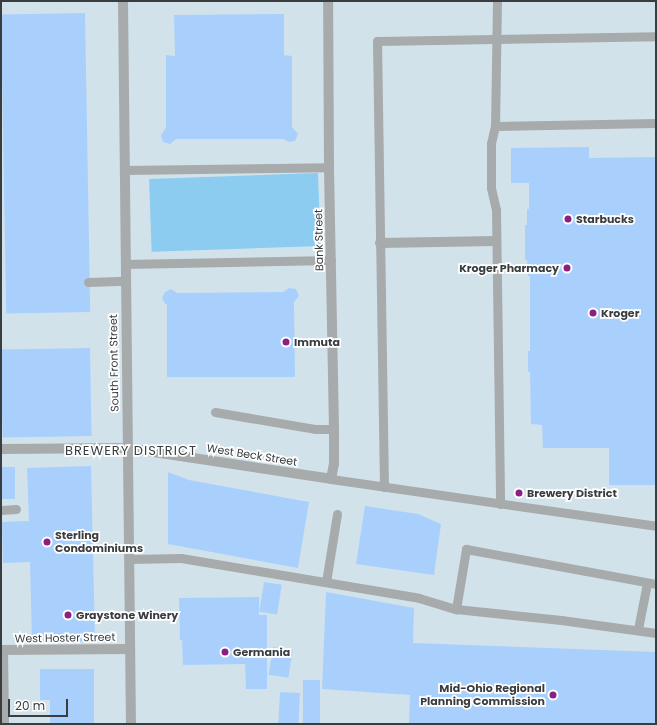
<!DOCTYPE html>
<html>
<head>
<meta charset="utf-8">
<style>
	body { margin:0 }
	#map { position:relative; width:657px; height:725px; overflow:hidden; background:#e5eef4; font-family:Poppins,sans-serif }
	div>[style] { position:absolute }
	.built>* { inset:0; background:#d2e2eb; transform-origin:0 0 }
	.green>* { inset:0; background:#8bccf0; transform-origin:0 0 }
	.building>* { inset:0; background:#a9d0fd; transform-origin:0 0 }
	.service>* { height:9px; margin:-4.5px; padding:0 4.5px; transform-origin:4.5px; border-radius:4.5px; background:#a7abac }
	.pedestrian>* { height:10px; margin:-5px; padding:0 5px; transform-origin:5px; border-radius:5px; background:#a7abac }
	.minor>* { height:10px; margin:-5px; padding:0 5px; transform-origin:5px; border-radius:5px; background:#a7abac }
	.dots>* { width:11px; height:11px; translate:-50% -50%; box-sizing:border-box; border:2px solid #fff; border-radius:50% }
	span { translate:-50% -50%; white-space:nowrap; text-align:center; line-height:1.15; -webkit-text-stroke:3.5px #fff; paint-order:stroke }
	.poi-label { font-size:11px; color:#393d3f; font-weight:700 }
	.left { translate:0 -50%; text-align:left }
	.right { translate:-100% -50%; text-align:right }
	.street-label { font-size:11px; color:#393d3f }
	.quarter-label { font-size:13px; color:#393d3f; letter-spacing:1px }
	.frame { position:absolute; inset:0; border:2px solid #393d3f; pointer-events:none }
	.scale { position:absolute; left:8px; top:699px; width:60px; height:18px; box-sizing:border-box; border:2px solid #393d3f; border-top:0; padding-left:5px; font-size:12px; line-height:14px; white-space:nowrap; color:#393d3f; -webkit-text-stroke:3px #fff; paint-order:stroke }
</style>
</head>
<body>
<div id="map">
	<div class="built">
		<div style="left:1px;top:1px;width:655px;height:723px"></div>
	</div>
	<div class="green">
		<div style="left:318px;top:173px;width:73px;height:169px;rotate:88deg"></div>
	</div>
	<div class="building">
		<div style="left:85px;top:13px;width:299px;height:84px;rotate:89deg"></div>
		<div style="clip-path:polygon(284px 14px,284px 55px,292px 56px,292px 127px,298px 134px,295px 141px,289px 142px,283px 139px,176px 139px,170px 144px,163px 142px,161px 135px,166px 128px,166px 55px,175px 56px,174px 15px)"></div>
		<div style="clip-path:polygon(589px 147px,589px 158px,656px 157px,656px 485px,609px 485px,609px 448px,543px 448px,542px 425px,531px 424px,530px 372px,528px 372px,528px 351px,530px 351px,530px 276px,528px 276px,527px 260px,525px 260px,525px 225px,527px 225px,527px 209px,529px 209px,529px 183px,511px 183px,511px 148px)"></div>
		<div style="clip-path:polygon(289px 288px,296px 289px,299px 296px,294px 302px,295px 377px,167px 377px,167px 304px,165px 304px,162px 298px,165px 292px,171px 289px,177px 293px,283px 292px)"></div>
		<div style="left:90px;top:348px;width:88px;height:89px;rotate:89deg"></div>
		<div style="clip-path:polygon(91px 466px,95px 641px,32px 642px,30px 562px,3px 563px,2px 522px,29px 521px,27px 468px)"></div>
		<div style="left:1px;top:467px;width:14px;height:32px"></div>
		<div style="clip-path:polygon(168px 472px,189px 480px,309px 502px,298px 568px,168px 544px)"></div>
		<div style="clip-path:polygon(365px 506px,418px 514px,441px 524px,434px 575px,356px 564px)"></div>
		<div style="left:264px;top:582px;width:18px;height:30px;rotate:9deg"></div>
		<div style="clip-path:polygon(326px 592px,414px 608px,413px 643px,656px 652px,656px 724px,409px 724px,410px 695px,322px 689px)"></div>
		<div style="clip-path:polygon(259px 597px,259px 615px,267px 615px,267px 689px,246px 689px,245px 664px,183px 665px,182px 640px,180px 640px,179px 598px)"></div>
		<div style="left:273px;top:647px;width:20px;height:28px;rotate:9deg"></div>
		<div style="clip-path:polygon(40px 669px,94px 669px,94px 724px,50px 724px,50px 700px,40px 700px)"></div>
		<div style="left:303px;top:680px;width:17px;height:44px"></div>
		<div style="left:280px;top:692px;width:20px;height:31px;rotate:3deg"></div>
	</div>
	<div class="service">
		<div style="left:497px;top:1px;width:125px;rotate:90.9deg"></div>
		<div style="left:495px;top:126px;width:18px;rotate:103deg"></div>
		<div style="left:491px;top:144px;width:44px;rotate:90deg"></div>
		<div style="left:491px;top:188px;width:22px;rotate:77deg"></div>
		<div style="left:496px;top:209px;width:295px;rotate:89.2deg"></div>
		<div style="left:495px;top:126px;width:161px;rotate:-1.1deg"></div>
		<div style="left:124px;top:170px;width:205px;rotate:-0.8deg"></div>
		<div style="left:125px;top:264px;width:206px;rotate:-1.1deg"></div>
		<div style="left:88px;top:282px;width:37px;rotate:-2deg"></div>
		<div style="left:215px;top:412px;width:101px;rotate:9.6deg"></div>
		<div style="left:315px;top:429px;width:19px"></div>
		<div style="left:331px;top:479px;width:328px;rotate:8.2deg"></div>
		<div style="left:384px;top:487px;width:446px;rotate:-90.9deg"></div>
		<div style="left:377px;top:41px;width:279px;rotate:-1deg"></div>
		<div style="left:1px;top:510px;width:15px;rotate:-4deg"></div>
		<div style="left:129px;top:559px;width:52px;rotate:-1.1deg"></div>
		<div style="left:181px;top:558px;width:241px;rotate:9.5deg"></div>
		<div style="left:419px;top:598px;width:39px;rotate:17deg"></div>
		<div style="left:456px;top:609px;width:106px;rotate:6deg"></div>
		<div style="left:561px;top:620px;width:96px;rotate:7.8deg"></div>
		<div style="left:326px;top:582px;width:69px;rotate:-80.8deg"></div>
		<div style="left:456px;top:609px;width:61px;rotate:-80.5deg"></div>
		<div style="left:466px;top:549px;width:193px;rotate:10.4deg"></div>
		<div style="left:638px;top:629px;width:47px;rotate:-78.9deg"></div>
		<div style="left:3px;top:650px;width:74px;rotate:89.2deg"></div>
	</div>
	<div class="pedestrian">
		<div style="left:380px;top:243px;width:116px;rotate:-1deg"></div>
	</div>
	<div class="minor">
		<div style="left:123px;top:1px;width:723px;rotate:89.37deg"></div>
		<div style="left:1px;top:449px;width:126px;rotate:-0.5deg"></div>
		<div style="left:127px;top:448px;width:206px;rotate:8.6deg"></div>
		<div style="left:331px;top:479px;width:16px;rotate:-79deg"></div>
		<div style="left:334px;top:463px;width:34px;rotate:-90deg"></div>
		<div style="left:334px;top:429px;width:262px;rotate:-91.1deg"></div>
		<div style="left:329px;top:167px;width:166px;rotate:-90.3deg"></div>
		<div style="left:1px;top:650px;width:129px;rotate:-0.4deg"></div>
	</div>
	<div class="dots">
		<div style="left:568px;top:219px;background:#8e1f82"></div>
		<div style="left:567px;top:268px;background:#8e1f82"></div>
		<div style="left:593px;top:313px;background:#8e1f82"></div>
		<div style="left:286px;top:342px;background:#8e1f82"></div>
		<div style="left:519px;top:493px;background:#8e1f82"></div>
		<div style="left:47px;top:542px;background:#8e1f82"></div>
		<div style="left:68px;top:615px;background:#8e1f82"></div>
		<div style="left:225px;top:652px;background:#8e1f82"></div>
		<div style="left:553px;top:695px;background:#8e1f82"></div>
	</div>
	<div class="poi-label">
		<span class="left" style="left:576px;top:219px">Starbucks</span>
		<span class="right" style="left:559px;top:268px">Kroger Pharmacy</span>
		<span class="left" style="left:601px;top:313px">Kroger</span>
		<span class="left" style="left:294px;top:342px">Immuta</span>
		<span class="left" style="left:527px;top:493px">Brewery District</span>
		<span class="left" style="left:55px;top:542px">Sterling<br>Condominiums</span>
		<span class="left" style="left:76px;top:615px">Graystone Winery</span>
		<span class="left" style="left:233px;top:652px">Germania</span>
		<span class="right" style="left:545px;top:695px">Mid-Ohio Regional<br>Planning Commission</span>
	</div>
	<div class="street-label">
		<span style="left:319px;top:240px;rotate:-91deg">Bank Street</span>
		<span style="left:114px;top:363px;rotate:-91deg">South Front Street</span>
		<span style="left:252px;top:455px;rotate:9deg">West Beck Street</span>
		<span style="left:65px;top:638px;rotate:-1deg">West Hoster Street</span>
	</div>
	<div class="quarter-label">
		<span style="left:131px;top:451px">BREWERY DISTRICT</span>
	</div>
	<div class="frame"></div>
	<div class="scale">20 m</div>
</div>
</body>
</html>
